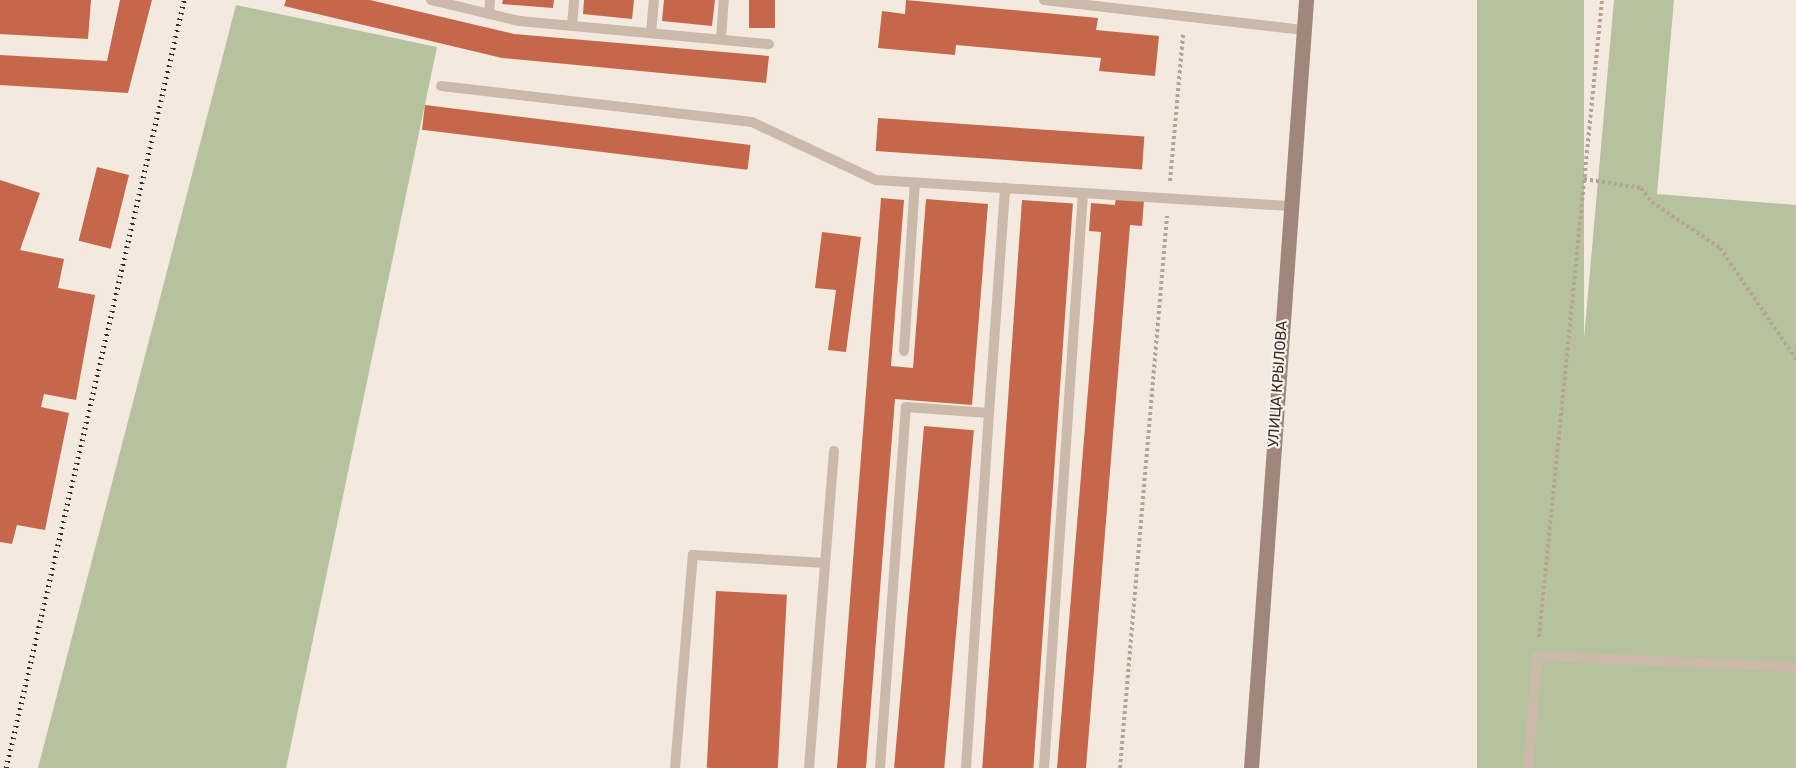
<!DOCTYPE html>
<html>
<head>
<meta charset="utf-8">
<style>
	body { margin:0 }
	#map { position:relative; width:1796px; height:768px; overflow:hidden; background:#f3e9df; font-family:Rubik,sans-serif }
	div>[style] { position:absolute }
	.green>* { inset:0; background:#b6c29e; transform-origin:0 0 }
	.building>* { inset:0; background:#c5674a; transform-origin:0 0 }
	.path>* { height:4px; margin-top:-2px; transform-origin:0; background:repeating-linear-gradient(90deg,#b7a394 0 3px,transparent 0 6px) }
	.lane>* { height:10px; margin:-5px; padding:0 5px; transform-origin:5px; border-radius:5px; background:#cbb9aa }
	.secondary>* { height:15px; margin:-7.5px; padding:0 7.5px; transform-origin:7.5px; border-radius:7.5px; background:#9f887b }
	.rail>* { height:4.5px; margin-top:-2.25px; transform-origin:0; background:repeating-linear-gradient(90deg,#392e2a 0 1.5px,transparent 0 6px) }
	span { translate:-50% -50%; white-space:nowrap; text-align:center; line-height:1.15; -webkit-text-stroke:4.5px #faf3eb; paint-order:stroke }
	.street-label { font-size:15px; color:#392e2a }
</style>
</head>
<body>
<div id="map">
	<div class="green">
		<div style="left:1477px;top:0;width:107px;height:772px"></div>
		<div style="clip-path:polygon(1614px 0,1674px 0,1657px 194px,1796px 205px,1796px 768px,1546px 768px)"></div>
		<div style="clip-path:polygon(236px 5px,437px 47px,286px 768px,38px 768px)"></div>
	</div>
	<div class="building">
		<div style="clip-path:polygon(0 0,91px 0,88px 39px,0 34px)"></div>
		<div style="clip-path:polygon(120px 0,152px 0,128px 93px,0 85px,0 55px,107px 61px)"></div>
		<div style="clip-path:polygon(286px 0,370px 0,514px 34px,769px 56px,766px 83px,502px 58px,284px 6px)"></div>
		<div style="clip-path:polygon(503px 0,554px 0,553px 8px,502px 4px)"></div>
		<div style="clip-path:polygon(584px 0,634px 0,632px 19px,583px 14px)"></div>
		<div style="clip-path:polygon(664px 0,715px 0,712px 26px,662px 21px)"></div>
		<div style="left:749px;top:0;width:26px;height:28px"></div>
		<div style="clip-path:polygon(906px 0,1098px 18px,1096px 30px,1159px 36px,1155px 76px,1099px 71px,1101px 58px,956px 45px,955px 55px,878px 48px,882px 11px,905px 14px)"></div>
		<div style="left:425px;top:105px;width:328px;height:25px;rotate:7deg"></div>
		<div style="left:878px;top:118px;width:267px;height:33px;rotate:4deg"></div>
		<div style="left:97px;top:167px;width:33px;height:76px;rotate:14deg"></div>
		<div style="clip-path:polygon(0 180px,40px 193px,20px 250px,64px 259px,58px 288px,95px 295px,76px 400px,44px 394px,41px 407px,69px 413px,45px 530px,17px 525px,12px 544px,0 542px)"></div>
		<div style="clip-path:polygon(1116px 197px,1144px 200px,1142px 226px,1130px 225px,1086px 768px,1057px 768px,1101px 232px,1089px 231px,1091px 203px,1115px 205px)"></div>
		<div style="clip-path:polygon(881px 198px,904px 200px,891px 366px,913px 368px,926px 199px,988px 204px,972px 405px,895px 399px,866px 768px,837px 768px)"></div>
		<div style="left:1022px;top:200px;width:51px;height:570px;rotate:4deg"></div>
		<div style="clip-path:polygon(822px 232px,861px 237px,846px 352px,828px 350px,836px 290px,815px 288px)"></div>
		<div style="left:924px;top:426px;width:50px;height:343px;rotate:5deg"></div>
		<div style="left:716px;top:591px;width:71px;height:177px;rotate:3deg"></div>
	</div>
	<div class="path">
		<div style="left:1584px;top:179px;width:58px;rotate:9deg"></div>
		<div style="left:1641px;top:188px;width:18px;rotate:52deg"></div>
		<div style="left:1652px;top:202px;width:82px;rotate:34.1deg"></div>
		<div style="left:1720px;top:248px;width:135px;rotate:55.6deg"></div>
		<div style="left:1170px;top:181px;width:148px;rotate:-84.9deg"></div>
		<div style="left:1539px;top:637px;width:640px;rotate:-84.35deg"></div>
		<div style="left:1120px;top:768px;width:554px;rotate:-85.13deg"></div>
	</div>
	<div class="lane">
		<div style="left:431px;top:0;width:90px;rotate:13.4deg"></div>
		<div style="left:519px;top:21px;width:251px;rotate:5.3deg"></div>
		<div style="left:1044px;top:0;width:262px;rotate:6.6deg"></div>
		<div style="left:489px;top:14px;width:14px;rotate:-86deg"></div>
		<div style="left:572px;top:25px;width:25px;rotate:-85deg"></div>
		<div style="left:651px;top:33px;width:33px;rotate:-85deg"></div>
		<div style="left:721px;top:39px;width:39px;rotate:-86deg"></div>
		<div style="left:441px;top:86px;width:313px;rotate:6.6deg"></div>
		<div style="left:752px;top:122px;width:137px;rotate:25.1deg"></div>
		<div style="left:876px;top:180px;width:416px;rotate:3.6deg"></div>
		<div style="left:904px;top:351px;width:168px;rotate:-86.3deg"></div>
		<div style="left:675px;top:768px;width:214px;rotate:-85.2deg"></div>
		<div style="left:693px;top:555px;width:132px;rotate:3.5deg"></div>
		<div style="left:809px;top:768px;width:318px;rotate:-85.5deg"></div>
		<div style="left:880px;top:768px;width:362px;rotate:-85.9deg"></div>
		<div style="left:906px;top:407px;width:83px;rotate:4.1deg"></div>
		<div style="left:989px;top:413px;width:226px;rotate:-85.9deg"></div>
		<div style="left:966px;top:768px;width:356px;rotate:-86.3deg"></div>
		<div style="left:1044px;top:768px;width:576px;rotate:-86.12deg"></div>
		<div style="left:1528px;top:768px;width:112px;rotate:-85.4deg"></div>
		<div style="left:1537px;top:656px;width:259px;rotate:2.4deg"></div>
	</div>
	<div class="secondary">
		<div style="left:1251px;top:768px;width:770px;rotate:-85.9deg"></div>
	</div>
	<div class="rail">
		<div style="left:6px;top:768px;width:788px;rotate:-76.95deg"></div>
	</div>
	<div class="street-label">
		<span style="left:1278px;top:384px;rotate:-86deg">УЛИЦА КРЫЛОВА</span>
	</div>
</div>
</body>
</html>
